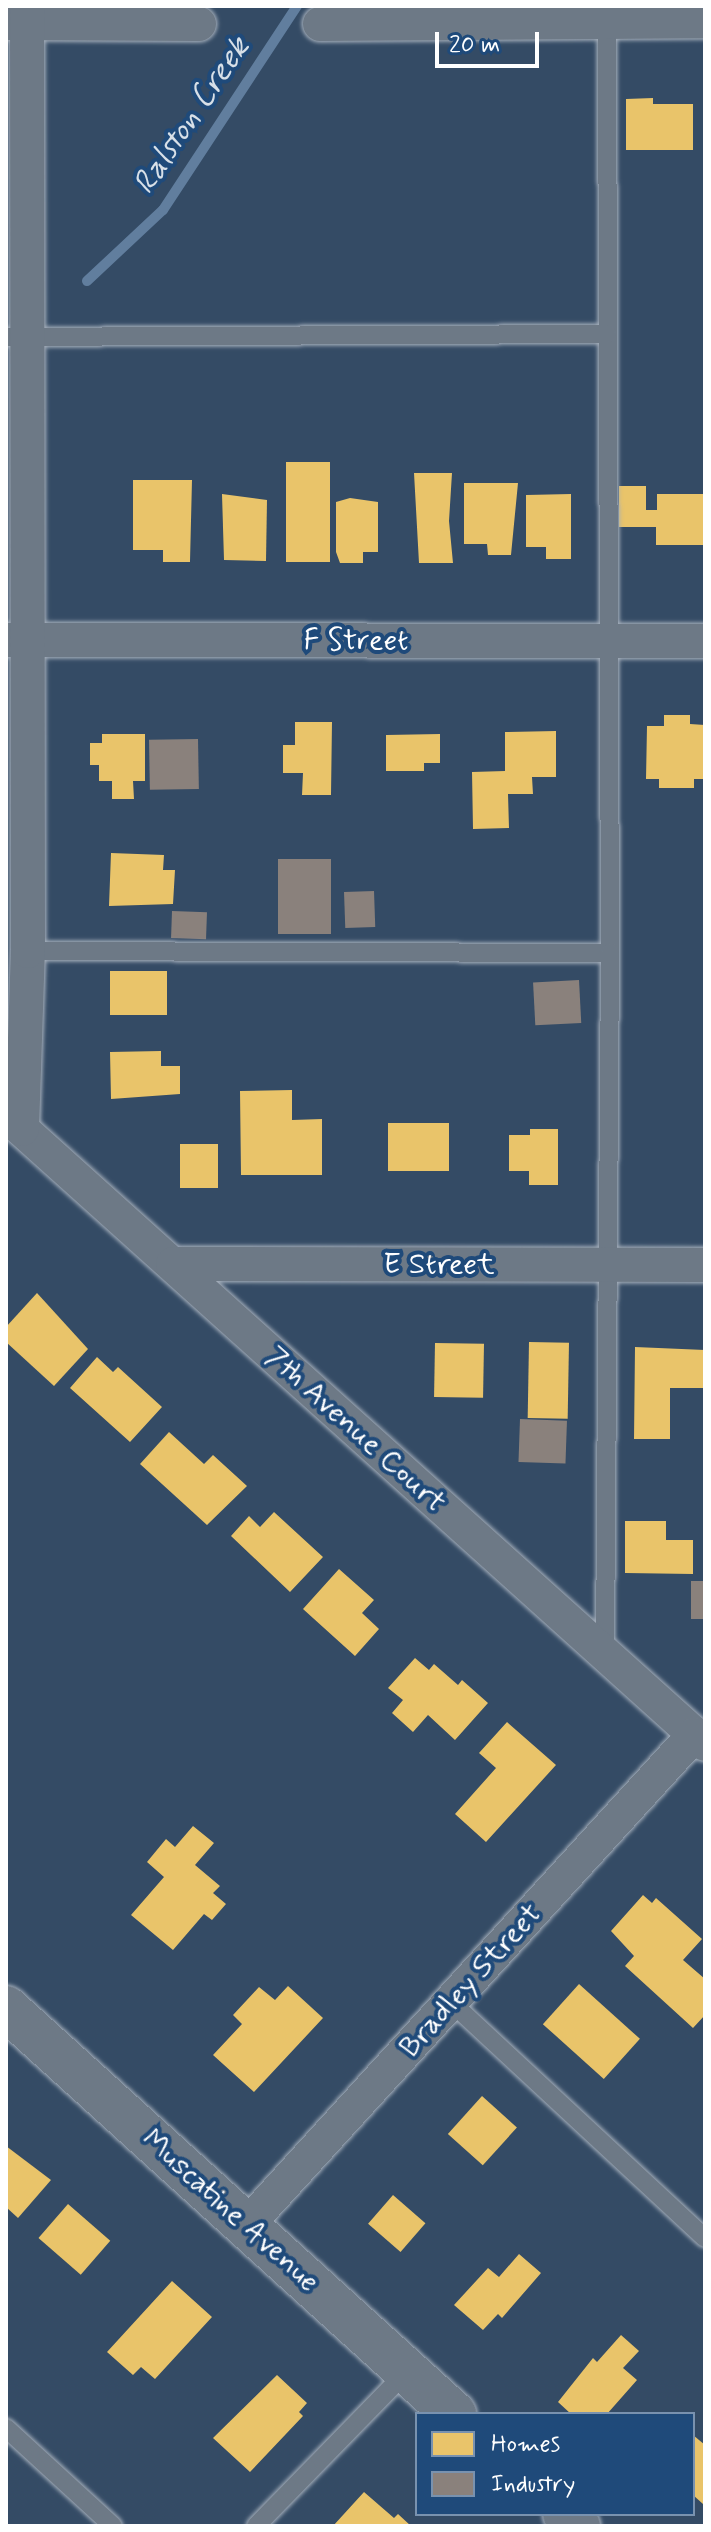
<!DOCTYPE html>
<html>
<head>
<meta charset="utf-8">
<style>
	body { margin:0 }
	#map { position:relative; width:711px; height:2532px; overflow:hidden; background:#344b65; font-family:Mynerve,sans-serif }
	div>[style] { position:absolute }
	.homes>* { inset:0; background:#e9c46a; transform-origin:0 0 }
	.industry>* { inset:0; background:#8a817c; transform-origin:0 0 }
	.stream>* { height:10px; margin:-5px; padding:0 5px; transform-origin:5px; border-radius:5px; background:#617e9e }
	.roads { filter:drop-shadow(0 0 2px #a4aeba) drop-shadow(0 0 2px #a4aeba) }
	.lane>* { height:18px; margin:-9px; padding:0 9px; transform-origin:9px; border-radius:9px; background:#6d7986 }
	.street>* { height:34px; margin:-17px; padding:0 17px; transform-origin:17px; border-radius:17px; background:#6d7986 }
	.secondary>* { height:44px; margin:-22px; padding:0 22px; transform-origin:22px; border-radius:22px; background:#6d7986 }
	span { translate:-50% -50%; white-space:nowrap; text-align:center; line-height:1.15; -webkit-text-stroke:8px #1f4a7a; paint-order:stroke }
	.street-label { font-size:30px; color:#fff }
	.water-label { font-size:32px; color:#d8e0e8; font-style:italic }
	.frame { position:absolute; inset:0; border:8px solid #fff; pointer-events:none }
	.legend { position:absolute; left:415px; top:2412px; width:280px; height:104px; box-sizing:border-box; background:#1f4a7a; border:2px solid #7992af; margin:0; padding:10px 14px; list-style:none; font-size:24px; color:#fff }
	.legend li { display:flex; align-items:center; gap:16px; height:40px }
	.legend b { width:40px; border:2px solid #7992af }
	.scale { position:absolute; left:435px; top:32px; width:104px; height:36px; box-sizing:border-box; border:4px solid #fff; border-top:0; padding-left:10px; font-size:24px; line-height:28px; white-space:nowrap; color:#fff; -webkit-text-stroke:6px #1f4a7a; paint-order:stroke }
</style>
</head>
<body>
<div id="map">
	<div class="homes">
		<div style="clip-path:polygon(653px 98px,653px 104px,693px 104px,693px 150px,626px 150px,626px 99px)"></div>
		<div style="left:286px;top:462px;width:44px;height:100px"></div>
		<div style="clip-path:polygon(414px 473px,452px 473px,449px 521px,453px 563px,419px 563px)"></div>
		<div style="clip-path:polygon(133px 480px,192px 480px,190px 562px,163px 562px,163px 550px,133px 550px)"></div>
		<div style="clip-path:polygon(464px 483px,518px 483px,511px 555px,488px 555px,487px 544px,464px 544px)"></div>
		<div style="clip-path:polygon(619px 486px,646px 486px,646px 510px,657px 510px,657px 494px,705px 494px,705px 545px,656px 545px,656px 527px,619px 527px)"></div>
		<div style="clip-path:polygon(222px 494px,267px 500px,266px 561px,224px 560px)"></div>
		<div style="clip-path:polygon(571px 494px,571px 559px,546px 559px,546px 547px,526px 547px,526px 495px)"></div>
		<div style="clip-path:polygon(350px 498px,378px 502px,378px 552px,363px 552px,363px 563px,340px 563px,336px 552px,336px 502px)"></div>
		<div style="clip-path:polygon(664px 715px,690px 715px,690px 724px,705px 725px,705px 779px,694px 779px,694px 788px,659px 788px,659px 779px,646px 779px,647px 726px,664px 726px)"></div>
		<div style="clip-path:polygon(295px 722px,332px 722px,331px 795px,302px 795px,303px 773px,283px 773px,283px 745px,295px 745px)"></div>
		<div style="clip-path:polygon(556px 731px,556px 777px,532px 777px,533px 794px,508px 794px,509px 828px,473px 829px,472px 772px,505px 771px,505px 732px)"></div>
		<div style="clip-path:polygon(102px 734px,145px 734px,145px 781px,133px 781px,134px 799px,112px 799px,112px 781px,99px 781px,99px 765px,90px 765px,90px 743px,102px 743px)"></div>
		<div style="clip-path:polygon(440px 734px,440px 763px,424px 763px,424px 771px,386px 771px,386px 735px)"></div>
		<div style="clip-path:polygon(111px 853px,164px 855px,163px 870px,175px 870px,173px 904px,109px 906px)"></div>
		<div style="left:110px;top:971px;width:57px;height:44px"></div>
		<div style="clip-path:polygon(161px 1051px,161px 1066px,180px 1066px,180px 1094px,111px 1099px,110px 1052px)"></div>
		<div style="clip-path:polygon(292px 1090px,292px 1120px,322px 1119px,322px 1175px,241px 1175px,240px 1091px)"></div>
		<div style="left:449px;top:1123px;width:48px;height:61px;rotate:90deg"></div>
		<div style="clip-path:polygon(530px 1129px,558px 1129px,558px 1185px,529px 1185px,529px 1171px,509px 1171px,509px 1135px,530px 1135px)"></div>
		<div style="left:180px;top:1144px;width:38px;height:44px"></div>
		<div style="clip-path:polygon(37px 1293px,88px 1349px,54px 1386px,6px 1342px,6px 1327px)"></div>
		<div style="left:529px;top:1342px;width:40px;height:76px;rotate:1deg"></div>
		<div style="left:435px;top:1343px;width:49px;height:54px;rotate:1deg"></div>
		<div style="clip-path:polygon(635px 1347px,705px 1350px,705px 1388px,670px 1388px,670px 1439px,634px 1439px)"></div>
		<div style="clip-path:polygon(97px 1357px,113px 1372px,118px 1367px,162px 1407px,130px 1442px,70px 1388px)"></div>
		<div style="clip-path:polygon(169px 1432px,204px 1464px,213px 1455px,247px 1486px,207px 1525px,140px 1464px)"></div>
		<div style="clip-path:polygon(274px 1512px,323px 1557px,290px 1592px,231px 1536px,249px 1516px,260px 1527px)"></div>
		<div style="clip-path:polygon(625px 1521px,666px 1521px,666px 1540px,693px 1540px,693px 1574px,625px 1573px)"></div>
		<div style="clip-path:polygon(339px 1569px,374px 1600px,362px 1613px,379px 1629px,355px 1656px,303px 1609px)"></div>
		<div style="clip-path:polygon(415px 1658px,429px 1670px,434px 1664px,458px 1685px,462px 1680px,488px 1703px,455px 1740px,428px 1715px,413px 1732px,392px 1713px,403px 1700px,388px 1688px)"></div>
		<div style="clip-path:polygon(507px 1722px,556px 1765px,486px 1842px,455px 1814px,496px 1768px,479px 1753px)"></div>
		<div style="clip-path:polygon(193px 1826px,214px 1843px,195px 1865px,220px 1886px,213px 1893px,226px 1904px,212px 1920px,204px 1914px,173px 1950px,131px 1915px,164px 1877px,147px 1862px,166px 1839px,175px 1847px)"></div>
		<div style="clip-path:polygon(643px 1895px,652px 1903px,656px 1898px,702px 1939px,683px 1960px,705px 1979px,705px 2015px,693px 2028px,625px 1966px,634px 1956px,611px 1931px)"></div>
		<div style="left:579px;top:1984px;width:82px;height:54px;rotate:42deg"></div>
		<div style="clip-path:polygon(288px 1986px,323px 2018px,254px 2092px,213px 2055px,242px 2024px,233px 2015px,259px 1987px,275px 2000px)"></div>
		<div style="left:482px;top:2096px;width:47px;height:51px;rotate:42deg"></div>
		<div style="clip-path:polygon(6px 2146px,51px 2180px,18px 2218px,6px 2207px)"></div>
		<div style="left:393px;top:2195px;width:43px;height:38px;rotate:41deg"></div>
		<div style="left:68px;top:2204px;width:56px;height:45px;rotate:41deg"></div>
		<div style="clip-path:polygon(519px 2254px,541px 2273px,502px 2318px,498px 2314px,483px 2330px,454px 2305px,488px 2268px,499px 2277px)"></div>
		<div style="clip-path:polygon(172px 2281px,212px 2317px,155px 2379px,141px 2367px,133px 2375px,107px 2352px)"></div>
		<div style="clip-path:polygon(621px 2335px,639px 2351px,623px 2368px,637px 2380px,607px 2414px,571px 2414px,558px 2402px,593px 2358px,597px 2362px)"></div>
		<div style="clip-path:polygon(277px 2375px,307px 2403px,299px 2412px,303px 2416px,250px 2472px,213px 2438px)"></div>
		<div style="clip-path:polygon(693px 2435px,705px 2445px,703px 2504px,693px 2495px)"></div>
		<div style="clip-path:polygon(364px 2492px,394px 2518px,398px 2514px,411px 2526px,333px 2526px)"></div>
	</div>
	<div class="industry">
		<div style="left:198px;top:739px;width:50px;height:49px;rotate:89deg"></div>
		<div style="left:278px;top:859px;width:53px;height:75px"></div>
		<div style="left:374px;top:891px;width:36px;height:30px;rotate:88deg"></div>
		<div style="left:172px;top:911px;width:35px;height:27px;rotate:2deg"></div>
		<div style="left:579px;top:980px;width:43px;height:46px;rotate:87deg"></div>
		<div style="left:520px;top:1419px;width:47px;height:43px;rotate:2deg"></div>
		<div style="left:691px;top:1581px;width:14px;height:38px"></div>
	</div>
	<div class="stream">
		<div style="left:87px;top:281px;width:104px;rotate:-43.1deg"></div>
		<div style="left:163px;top:210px;width:244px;rotate:-56.7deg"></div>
	</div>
	<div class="roads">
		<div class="lane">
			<div style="left:607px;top:22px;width:931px;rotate:89.82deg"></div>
			<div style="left:6px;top:337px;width:601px;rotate:-0.29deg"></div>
			<div style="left:28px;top:951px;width:582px;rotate:0.2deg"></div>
			<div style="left:610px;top:953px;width:700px;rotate:90.41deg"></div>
			<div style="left:452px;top:2003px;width:345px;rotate:42.9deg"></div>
			<div style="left:6px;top:2428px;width:145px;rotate:42.5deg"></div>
			<div style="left:256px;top:2526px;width:216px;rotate:-45.7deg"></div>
		</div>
		<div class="street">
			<div style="left:6px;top:23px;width:193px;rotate:0.3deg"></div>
			<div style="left:320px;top:24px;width:385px;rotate:-0.4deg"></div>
			<div style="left:6px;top:640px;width:699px;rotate:0.08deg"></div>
			<div style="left:6px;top:1115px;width:940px;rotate:41.98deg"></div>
			<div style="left:22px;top:1129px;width:178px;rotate:-88.1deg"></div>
			<div style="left:28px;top:951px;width:945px;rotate:-90.06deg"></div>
			<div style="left:173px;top:1264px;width:532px;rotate:0.11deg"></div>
			<div style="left:246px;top:2226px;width:666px;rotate:-47.62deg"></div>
		</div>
		<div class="secondary">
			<div style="left:6px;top:2008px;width:605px;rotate:42.18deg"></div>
			<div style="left:565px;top:2514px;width:18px;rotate:43deg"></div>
		</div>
	</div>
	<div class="street-label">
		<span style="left:356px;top:641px">F Street</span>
		<span style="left:439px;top:1265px">E Street</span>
		<span style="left:355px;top:1430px;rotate:42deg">7th Avenue Court</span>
		<span style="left:471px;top:1981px;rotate:-48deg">Bradley Street</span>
		<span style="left:230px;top:2211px;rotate:42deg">Muscatine Avenue</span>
	</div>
	<div class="water-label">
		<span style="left:192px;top:116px;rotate:-56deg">Ralston Creek</span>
	</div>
	<div class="frame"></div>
	<ul class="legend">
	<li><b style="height:22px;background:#e9c46a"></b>Homes</li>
	<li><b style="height:22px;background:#8a817c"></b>Industry</li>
	</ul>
	<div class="scale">20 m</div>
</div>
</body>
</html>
